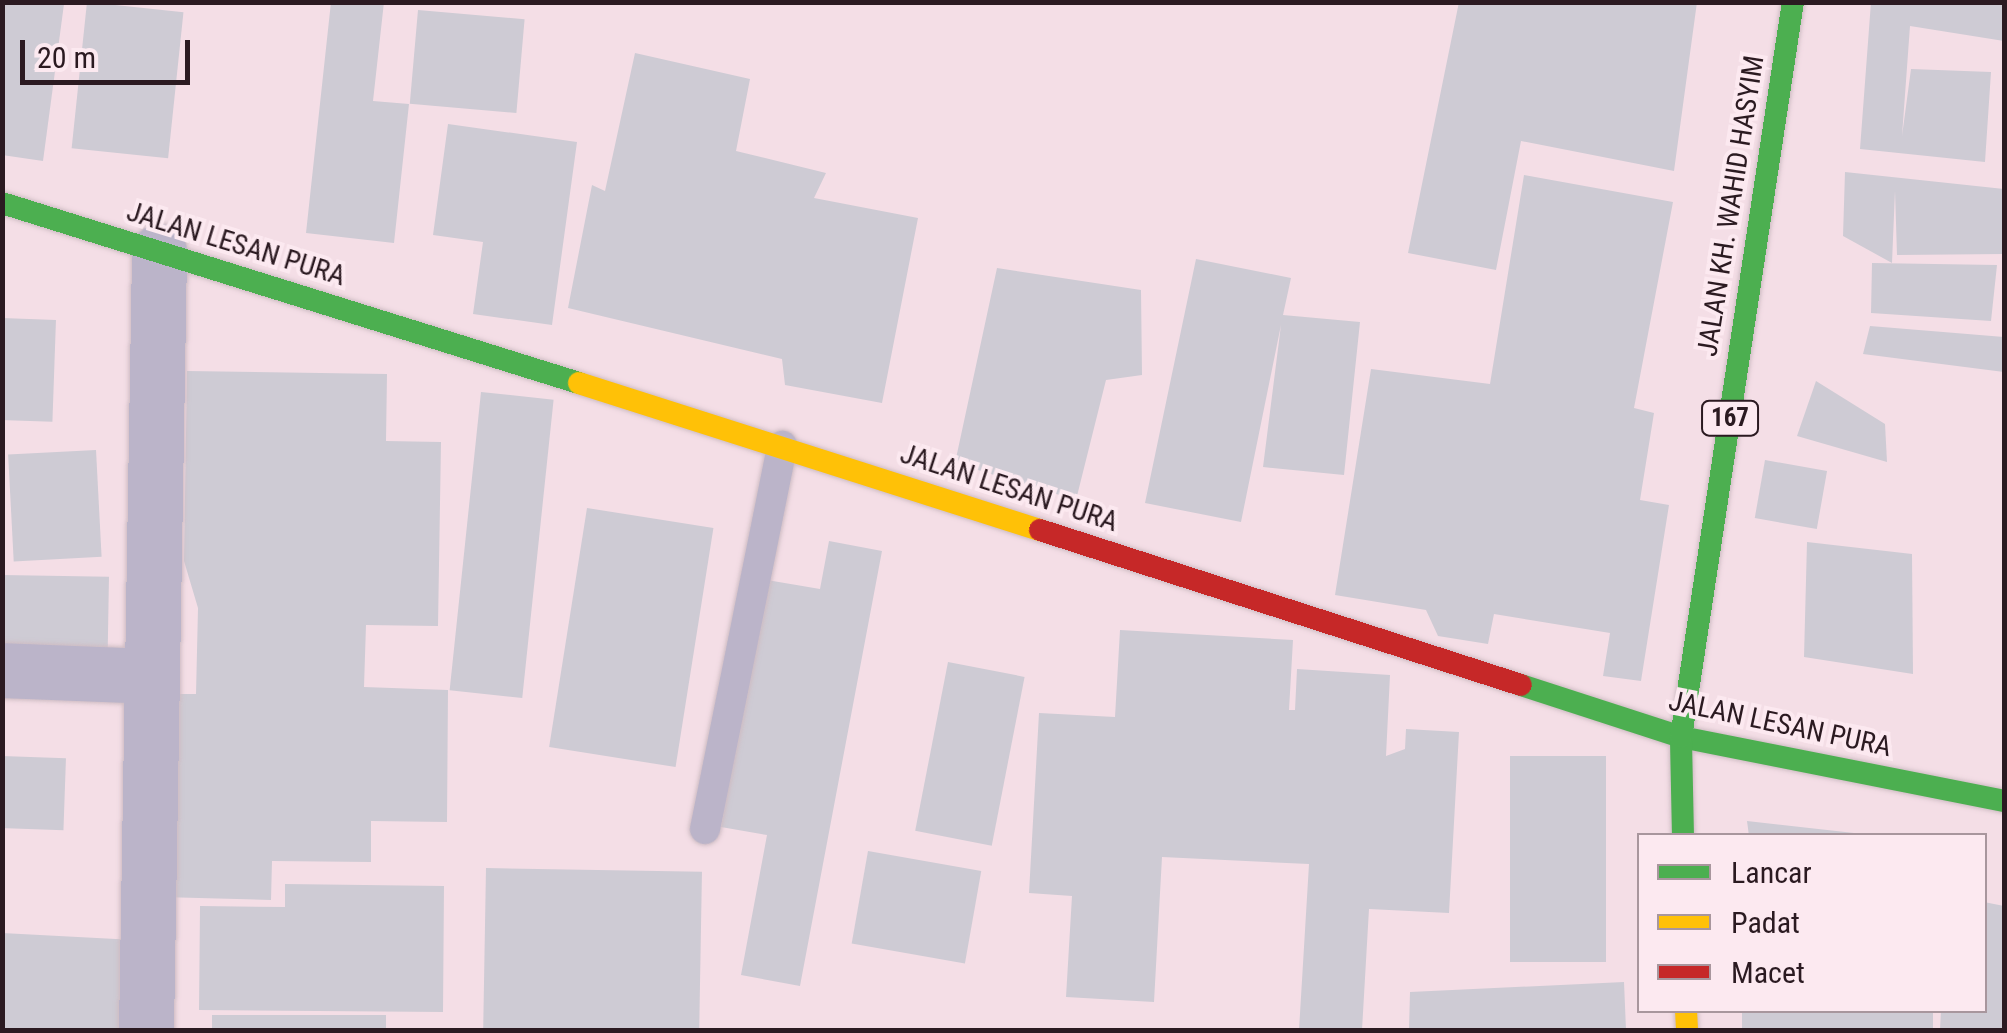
<!DOCTYPE html>
<html>
<head>
<meta charset="utf-8">
<style>
	body { margin:0 }
	#map { position:relative; width:2007px; height:1033px; overflow:hidden; background:#f4dee6; font-family:"Roboto Condensed",sans-serif }
	div>[style] { position:absolute }
	.building>* { inset:0; background:#cecbd4; transform-origin:0 0 }
	.roads { filter:drop-shadow(0 0 2px #cebcc3) drop-shadow(0 0 2px #cebcc3) }
	.lane>* { height:30px; margin:-15px; padding:0 15px; transform-origin:15px; border-radius:15px; background:#bbb4c9 }
	.street>* { height:55px; margin:-27.5px; padding:0 27.5px; transform-origin:27.5px; border-radius:27.5px; background:#bbb4c9 }
	.fast>* { height:22px; margin:-11px; padding:0 11px; transform-origin:11px; border-radius:11px; background:#4caf50 }
	.slow>* { height:22px; margin:-11px; padding:0 11px; transform-origin:11px; border-radius:11px; background:#ffc107 }
	.jam>* { height:22px; margin:-11px; padding:0 11px; transform-origin:11px; border-radius:11px; background:#c62828 }
	span { translate:-50% -50%; white-space:nowrap; text-align:center; line-height:1.15; -webkit-text-stroke:8px #fce9f0; paint-order:stroke }
	.shield-label span { padding:2px 8px; background:#fce9f0; border:2px solid; border-radius:8px; -webkit-text-stroke-width:0 }
	.shield-label { font-size:25px; color:#2b1a21; font-weight:700 }
	.street-label { font-size:28px; color:#2b1a21 }
	.frame { position:absolute; inset:0; border:5px solid #2b1a21; pointer-events:none }
	.legend { position:absolute; left:1637px; top:833px; width:350px; height:180px; box-sizing:border-box; background:#fce9f0; border:2px solid #a8969d; margin:0; padding:12px 18px; list-style:none; font-size:30px; color:#2b1a21 }
	.legend li { display:flex; align-items:center; gap:20px; height:50px }
	.legend b { width:50px; border:2px solid #a8969d }
	.scale { position:absolute; left:20px; top:40px; width:170px; height:45px; box-sizing:border-box; border:5px solid #2b1a21; border-top:0; padding-left:12px; font-size:30px; line-height:35px; white-space:nowrap; color:#2b1a21; -webkit-text-stroke:8px #fce9f0; paint-order:stroke }
</style>
</head>
<body>
<div id="map">
	<div class="building">
		<div style="clip-path:polygon(2px 2px,64px 4px,43px 161px,2px 155px)"></div>
		<div style="left:87px;top:2px;width:97px;height:147px;rotate:6deg"></div>
		<div style="clip-path:polygon(331px 2px,384px 2px,373px 101px,409px 104px,394px 243px,306px 233px)"></div>
		<div style="clip-path:polygon(1459px 2px,1697px 2px,1674px 171px,1521px 141px,1496px 270px,1408px 253px)"></div>
		<div style="clip-path:polygon(1871px 2px,2004px 2px,2004px 41px,1910px 26px,1902px 136px,1911px 69px,1991px 72px,1985px 162px,1860px 149px)"></div>
		<div style="left:418px;top:10px;width:107px;height:94px;rotate:5deg"></div>
		<div style="clip-path:polygon(635px 53px,750px 79px,736px 151px,826px 173px,814px 198px,918px 218px,882px 403px,785px 385px,782px 359px,568px 308px,592px 185px,605px 191px)"></div>
		<div style="clip-path:polygon(448px 124px,577px 142px,552px 325px,473px 314px,483px 242px,433px 235px)"></div>
		<div style="clip-path:polygon(1845px 172px,2004px 189px,2004px 254px,1897px 255px,1895px 191px,1892px 263px,1843px 236px)"></div>
		<div style="clip-path:polygon(1524px 175px,1673px 202px,1634px 408px,1654px 413px,1640px 500px,1669px 505px,1641px 681px,1603px 676px,1610px 633px,1494px 614px,1488px 644px,1438px 636px,1426px 610px,1335px 595px,1371px 369px,1490px 384px)"></div>
		<div style="clip-path:polygon(1196px 259px,1291px 278px,1283px 315px,1360px 322px,1344px 475px,1263px 467px,1281px 325px,1241px 522px,1145px 503px)"></div>
		<div style="clip-path:polygon(1872px 263px,1997px 265px,1991px 321px,1871px 313px)"></div>
		<div style="clip-path:polygon(997px 268px,1141px 290px,1142px 375px,1106px 380px,1076px 500px,955px 463px)"></div>
		<div style="left:2px;top:318px;width:54px;height:102px;rotate:2deg"></div>
		<div style="clip-path:polygon(1870px 326px,2004px 337px,2004px 372px,1863px 354px)"></div>
		<div style="clip-path:polygon(187px 371px,387px 374px,386px 441px,441px 442px,438px 626px,366px 625px,364px 687px,448px 690px,447px 822px,371px 821px,371px 862px,272px 861px,271px 900px,161px 897px,165px 694px,196px 694px,198px 608px,184px 561px)"></div>
		<div style="clip-path:polygon(1816px 381px,1885px 424px,1887px 462px,1797px 436px)"></div>
		<div style="left:481px;top:392px;width:73px;height:300px;rotate:6deg"></div>
		<div style="left:96px;top:450px;width:107px;height:88px;rotate:87deg"></div>
		<div style="left:1765px;top:460px;width:63px;height:59px;rotate:10deg"></div>
		<div style="left:587px;top:508px;width:128px;height:242px;rotate:9deg"></div>
		<div style="clip-path:polygon(829px 541px,882px 551px,800px 986px,741px 975px,767px 835px,721px 827px,767px 580px,820px 589px)"></div>
		<div style="clip-path:polygon(1807px 542px,1912px 554px,1913px 674px,1804px 657px)"></div>
		<div style="left:2px;top:575px;width:107px;height:78px;rotate:1deg"></div>
		<div style="clip-path:polygon(1120px 630px,1293px 640px,1289px 710px,1295px 710px,1297px 669px,1390px 675px,1386px 756px,1405px 749px,1406px 729px,1459px 732px,1449px 913px,1369px 909px,1362px 1030px,1299px 1030px,1309px 864px,1162px 857px,1154px 1002px,1066px 997px,1072px 896px,1029px 893px,1039px 713px,1115px 717px)"></div>
		<div style="left:948px;top:662px;width:78px;height:172px;rotate:11deg"></div>
		<div style="left:2px;top:756px;width:64px;height:72px;rotate:2deg"></div>
		<div style="left:1510px;top:756px;width:96px;height:206px"></div>
		<div style="clip-path:polygon(1747px 821px,1854px 833px,1854px 836px,1749px 836px)"></div>
		<div style="left:868px;top:851px;width:115px;height:94px;rotate:10deg"></div>
		<div style="left:486px;top:868px;width:216px;height:162px;rotate:1deg"></div>
		<div style="clip-path:polygon(285px 884px,444px 886px,443px 1012px,199px 1010px,200px 906px,285px 907px)"></div>
		<div style="clip-path:polygon(1984px 902px,2004px 906px,2004px 1030px,1940px 1030px,1941px 1010px,1984px 1010px)"></div>
		<div style="left:2px;top:933px;width:133px;height:97px;rotate:3deg"></div>
		<div style="clip-path:polygon(1624px 982px,1626px 1030px,1409px 1030px,1410px 992px)"></div>
		<div style="left:1742px;top:1010px;width:191px;height:20px"></div>
		<div style="left:386px;top:1015px;width:15px;height:174px;rotate:90deg"></div>
	</div>
	<div class="roads">
		<div class="lane">
			<div style="left:705px;top:829px;width:391px;rotate:-78.6deg"></div>
		</div>
		<div class="street">
			<div style="left:2px;top:670px;width:150px;rotate:2.3deg"></div>
			<div style="left:146px;top:1030px;width:779px;rotate:-89.04deg"></div>
		</div>
		<div class="fast">
			<div style="left:2px;top:203px;width:604px;rotate:17.33deg"></div>
			<div style="left:1521px;top:685px;width:168px;rotate:18deg"></div>
			<div style="left:1681px;top:737px;width:329px;rotate:11.2deg"></div>
			<div style="left:1683px;top:836px;width:99px;rotate:-91.2deg"></div>
			<div style="left:1681px;top:737px;width:743px;rotate:-81.34deg"></div>
		</div>
		<div class="slow">
			<div style="left:579px;top:383px;width:484px;rotate:17.7deg"></div>
			<div style="left:1686px;top:1010px;width:20px;rotate:87deg"></div>
		</div>
		<div class="jam">
			<div style="left:1040px;top:530px;width:505px;rotate:17.86deg"></div>
		</div>
	</div>
	<div class="shield-label">
		<span style="left:1730px;top:418px">167</span>
	</div>
	<div class="street-label">
		<span style="left:1731px;top:206px;rotate:-81deg">JALAN KH. WAHID HASYIM</span>
		<span style="left:236px;top:244px;rotate:17deg">JALAN LESAN PURA</span>
		<span style="left:1009px;top:488px;rotate:18deg">JALAN LESAN PURA</span>
		<span style="left:1780px;top:724px;rotate:12deg">JALAN LESAN PURA</span>
	</div>
	<div class="frame"></div>
	<ul class="legend">
	<li><b style="height:12px;background:#4caf50"></b>Lancar</li>
	<li><b style="height:12px;background:#ffc107"></b>Padat</li>
	<li><b style="height:12px;background:#c62828"></b>Macet</li>
	</ul>
	<div class="scale">20 m</div>
</div>
</body>
</html>
